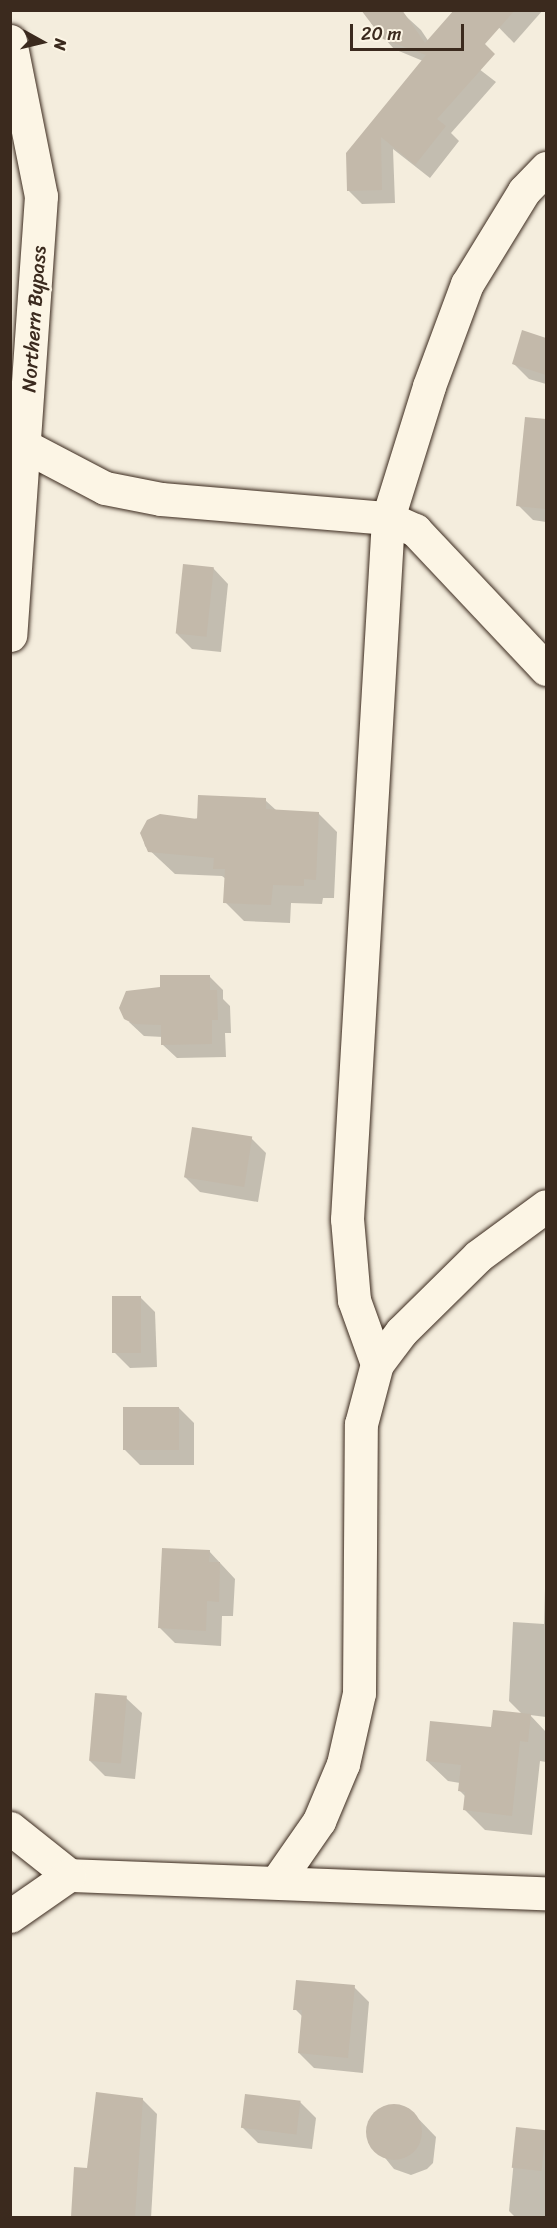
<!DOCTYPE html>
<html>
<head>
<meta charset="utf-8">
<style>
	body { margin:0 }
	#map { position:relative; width:557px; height:2228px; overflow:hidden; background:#f4eddd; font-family:Sriracha,sans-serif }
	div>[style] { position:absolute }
	.shadow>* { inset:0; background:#0003 }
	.building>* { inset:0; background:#c3b9aa; transform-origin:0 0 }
	.round { border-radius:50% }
	.roads { filter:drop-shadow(0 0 2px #3b2a1e) drop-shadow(0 0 2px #3b2a1e) }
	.minor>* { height:33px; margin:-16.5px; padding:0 16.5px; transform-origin:16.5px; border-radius:16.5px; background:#fcf5e5 }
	span { translate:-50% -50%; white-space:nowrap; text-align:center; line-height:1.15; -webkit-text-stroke:5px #fcf5e5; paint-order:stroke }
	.street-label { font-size:20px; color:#3b2a1e }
	.frame { position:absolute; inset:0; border:12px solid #3b2a1e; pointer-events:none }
	.north { position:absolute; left:12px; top:12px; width:60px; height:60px; -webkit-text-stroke:4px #fcf5e5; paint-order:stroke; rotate:98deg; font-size:16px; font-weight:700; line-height:24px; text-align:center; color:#3b2a1e }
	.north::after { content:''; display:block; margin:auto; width:21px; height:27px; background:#3b2a1e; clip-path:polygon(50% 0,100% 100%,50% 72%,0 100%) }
	.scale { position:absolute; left:350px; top:24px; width:114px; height:27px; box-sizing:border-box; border:3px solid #3b2a1e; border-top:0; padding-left:8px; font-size:18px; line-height:21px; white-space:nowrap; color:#3b2a1e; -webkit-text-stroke:4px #fcf5e5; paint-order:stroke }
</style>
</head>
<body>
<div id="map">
	<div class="shadow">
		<div style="clip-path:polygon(399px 10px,421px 30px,433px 48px,440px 39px,496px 82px,451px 133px,459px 141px,430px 178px,393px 149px,395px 203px,362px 204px,348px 190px,423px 61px,394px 49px,371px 23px)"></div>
		<div style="clip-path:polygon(482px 10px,543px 10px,514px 43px)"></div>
		<div style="clip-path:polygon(523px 332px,546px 340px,546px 384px,529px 379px,513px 363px)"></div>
		<div style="clip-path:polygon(523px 453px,546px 455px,546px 522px,533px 520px,518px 505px)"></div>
		<div style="clip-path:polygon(213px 568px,228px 584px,221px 652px,192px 649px,177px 634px)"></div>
		<div style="clip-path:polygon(265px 800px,277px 811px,318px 813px,337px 832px,334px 898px,323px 898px,322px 904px,291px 903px,290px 923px,244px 921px,225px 902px,226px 879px,222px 876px,175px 874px,145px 846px,142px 833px)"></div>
		<div style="clip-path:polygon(209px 976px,223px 990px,223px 999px,230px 1006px,231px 1033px,225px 1033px,226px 1057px,177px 1058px,163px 1045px,163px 1037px,144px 1036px,129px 1022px,162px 988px)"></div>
		<div style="clip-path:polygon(251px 1138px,266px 1153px,258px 1202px,200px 1192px,185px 1177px)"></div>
		<div style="clip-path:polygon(140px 1297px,155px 1312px,157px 1367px,130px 1368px,115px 1353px)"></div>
		<div style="clip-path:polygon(179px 1408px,194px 1423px,194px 1465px,140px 1465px,125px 1450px)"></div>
		<div style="clip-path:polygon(209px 1551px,235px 1579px,233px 1616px,222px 1616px,221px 1646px,175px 1643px,160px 1628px)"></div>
		<div style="clip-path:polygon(546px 1552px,546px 1717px,530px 1715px,546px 1732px,546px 1762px,540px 1761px,532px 1835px,485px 1830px,465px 1810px,466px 1797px,459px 1790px,460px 1783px,448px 1781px,427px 1761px,522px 1714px,509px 1701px,513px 1622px,544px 1624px)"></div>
		<div style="clip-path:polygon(126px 1698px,142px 1713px,135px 1779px,105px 1776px,90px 1761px)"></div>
		<div style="clip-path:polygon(354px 1987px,369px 2002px,363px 2073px,314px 2068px,299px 2053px,303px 2017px,295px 2009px)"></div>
		<div style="clip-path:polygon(142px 2099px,157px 2114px,151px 2218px,74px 2218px,88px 2170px)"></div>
		<div style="clip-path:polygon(300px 2102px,316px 2118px,312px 2149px,258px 2143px,242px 2127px)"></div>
		<div style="clip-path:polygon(391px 2105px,408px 2108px,436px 2137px,433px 2163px,427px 2169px,411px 2175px,394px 2169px,369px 2138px,370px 2121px)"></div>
		<div style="clip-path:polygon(517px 2129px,546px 2131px,546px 2218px,516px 2218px,509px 2211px)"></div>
	</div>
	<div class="building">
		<div style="clip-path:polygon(361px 10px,402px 10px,425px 43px,454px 10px,515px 10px,485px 44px,495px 54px,437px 119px,446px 126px,415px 165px,381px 137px,382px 190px,347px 191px,346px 153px,426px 55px,383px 39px)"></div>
		<div style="clip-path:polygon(522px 330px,546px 338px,546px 375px,512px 364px)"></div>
		<div style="clip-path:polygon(525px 417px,546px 419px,546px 509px,516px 506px)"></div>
		<div style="left:183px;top:564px;width:31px;height:70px;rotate:6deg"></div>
		<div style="clip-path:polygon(198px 795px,266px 798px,266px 809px,319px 812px,316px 880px,304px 879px,304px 886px,273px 885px,271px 905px,223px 903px,225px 869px,213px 869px,214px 858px,148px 852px,140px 833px,147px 820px,160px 814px,197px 819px)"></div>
		<div style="clip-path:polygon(160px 975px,210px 975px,210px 990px,217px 990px,218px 1020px,212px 1020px,212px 1044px,161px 1045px,161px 1025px,134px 1024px,124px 1019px,119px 1008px,126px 991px,160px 987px)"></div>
		<div style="left:192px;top:1127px;width:61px;height:51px;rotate:9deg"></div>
		<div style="left:112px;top:1296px;width:29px;height:57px"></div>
		<div style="left:123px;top:1407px;width:56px;height:43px"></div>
		<div style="clip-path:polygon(162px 1548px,210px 1550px,209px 1562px,220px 1562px,219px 1602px,207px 1601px,206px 1631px,158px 1628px)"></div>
		<div style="left:95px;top:1693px;width:32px;height:68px;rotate:5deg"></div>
		<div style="clip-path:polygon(493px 1710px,531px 1714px,528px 1742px,520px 1741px,512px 1816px,463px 1810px,465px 1792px,458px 1791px,461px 1765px,426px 1761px,430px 1721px,491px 1727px)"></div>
		<div style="clip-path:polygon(296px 1980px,355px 1985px,348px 2058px,298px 2053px,302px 2010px,293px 2010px)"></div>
		<div style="clip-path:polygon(96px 2092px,143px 2098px,135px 2217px,71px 2217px,74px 2167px,87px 2168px)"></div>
		<div style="left:245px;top:2094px;width:56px;height:34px;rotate:7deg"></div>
		<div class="round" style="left:366px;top:2104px;width:56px;height:56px"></div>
		<div style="left:516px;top:2127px;width:30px;height:41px;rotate:6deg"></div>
	</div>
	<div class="roads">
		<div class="minor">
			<div style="left:10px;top:41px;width:158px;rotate:78.7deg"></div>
			<div style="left:41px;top:196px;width:440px;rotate:94deg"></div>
			<div style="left:25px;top:446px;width:90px;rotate:27.7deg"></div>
			<div style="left:105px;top:488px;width:57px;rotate:11.1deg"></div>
			<div style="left:161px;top:499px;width:228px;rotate:4.8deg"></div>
			<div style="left:388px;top:518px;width:30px;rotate:24deg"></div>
			<div style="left:415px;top:530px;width:191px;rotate:46.7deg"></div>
			<div style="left:377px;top:1364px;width:68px;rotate:-109.8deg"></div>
			<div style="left:354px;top:1300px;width:81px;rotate:-94.9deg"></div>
			<div style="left:347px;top:1219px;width:702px;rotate:-86.65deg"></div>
			<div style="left:388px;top:518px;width:138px;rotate:-72.7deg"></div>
			<div style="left:429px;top:386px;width:109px;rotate:-69.6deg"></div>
			<div style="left:467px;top:284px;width:109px;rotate:-58.5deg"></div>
			<div style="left:524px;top:191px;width:32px;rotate:-46deg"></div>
			<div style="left:10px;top:1828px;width:75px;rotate:38.5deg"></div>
			<div style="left:69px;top:1875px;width:477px;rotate:2.2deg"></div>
			<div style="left:278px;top:1880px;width:72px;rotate:-55.2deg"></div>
			<div style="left:319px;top:1821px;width:62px;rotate:-67.2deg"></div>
			<div style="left:343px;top:1764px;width:73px;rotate:-77.3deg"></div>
			<div style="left:359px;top:1693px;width:269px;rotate:-89.6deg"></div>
			<div style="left:361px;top:1424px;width:62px;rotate:-75.1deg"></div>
			<div style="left:377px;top:1364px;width:40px;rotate:-53deg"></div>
			<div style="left:401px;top:1332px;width:108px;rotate:-44.6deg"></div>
			<div style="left:478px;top:1256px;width:84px;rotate:-36.3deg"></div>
			<div style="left:10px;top:1916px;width:72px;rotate:-34.8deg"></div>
		</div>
	</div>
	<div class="street-label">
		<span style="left:34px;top:319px;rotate:-86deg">Northern Bypass</span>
	</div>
	<div class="frame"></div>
	<div class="north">N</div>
	<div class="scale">20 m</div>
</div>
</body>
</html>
